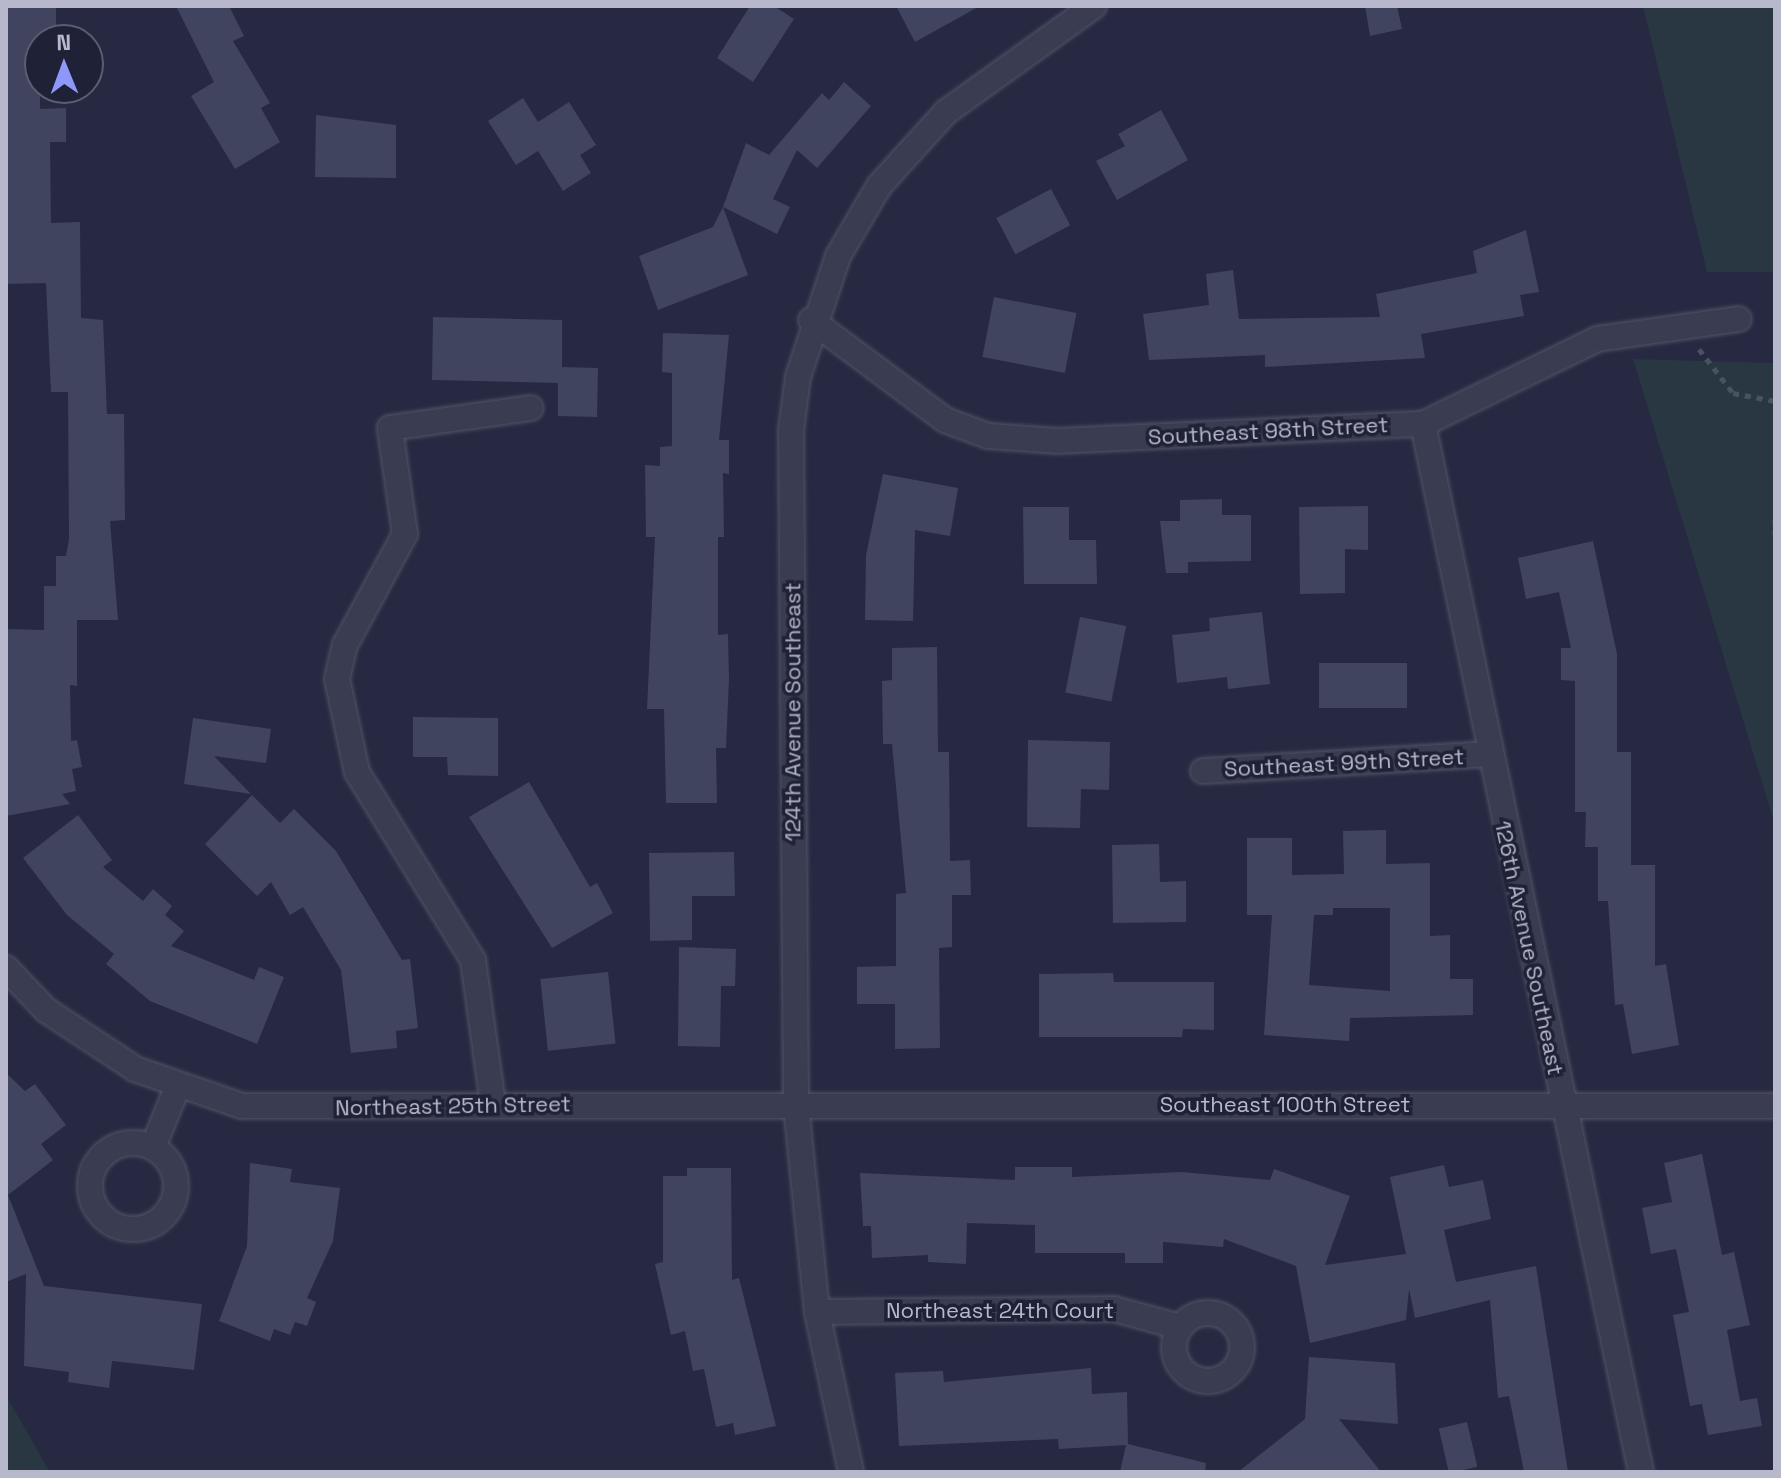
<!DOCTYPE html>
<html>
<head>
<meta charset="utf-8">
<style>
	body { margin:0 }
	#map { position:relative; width:1781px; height:1478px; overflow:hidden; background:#262941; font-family:"Space Grotesk",sans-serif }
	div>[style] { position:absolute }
	.green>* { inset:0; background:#283742 }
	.building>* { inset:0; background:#40445f; transform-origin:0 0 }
	.path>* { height:5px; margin-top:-2.5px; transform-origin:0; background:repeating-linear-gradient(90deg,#46545f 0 6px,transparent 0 12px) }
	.roads { filter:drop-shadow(0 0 2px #525468) drop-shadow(0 0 2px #525468) }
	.minor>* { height:24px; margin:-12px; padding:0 12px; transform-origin:12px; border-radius:12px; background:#3a3d51 }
	.minor>.ring { margin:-12px; padding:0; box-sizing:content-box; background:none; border:24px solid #3a3d51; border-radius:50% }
	span { translate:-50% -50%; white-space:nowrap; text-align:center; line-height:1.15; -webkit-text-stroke:7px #1f2136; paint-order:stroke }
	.street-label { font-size:22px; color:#b7b8cb }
	.frame { position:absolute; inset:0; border:8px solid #b7b8cb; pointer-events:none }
	.north { position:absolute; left:24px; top:24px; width:80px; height:80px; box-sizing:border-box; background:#1f2136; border:2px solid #5c5d72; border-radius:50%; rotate:359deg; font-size:22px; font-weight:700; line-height:32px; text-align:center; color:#b7b8cb }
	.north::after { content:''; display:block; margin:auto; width:28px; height:36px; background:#8e98f9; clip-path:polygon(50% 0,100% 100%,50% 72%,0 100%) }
</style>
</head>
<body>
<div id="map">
	<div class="green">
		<div style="clip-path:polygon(1643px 6px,1775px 6px,1775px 272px,1707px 272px)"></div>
		<div style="clip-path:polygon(1633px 359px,1775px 363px,1775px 825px)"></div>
		<div style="clip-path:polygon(6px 1395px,7px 1397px,50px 1472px,6px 1472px)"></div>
	</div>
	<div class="building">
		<div style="clip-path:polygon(176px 6px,229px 6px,244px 36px,233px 41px,270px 103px,261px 108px,280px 142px,235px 169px,191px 96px,214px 82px)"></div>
		<div style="clip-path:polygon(750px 6px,774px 6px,794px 19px,753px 82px,717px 58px)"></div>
		<div style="clip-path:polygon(896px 6px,980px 6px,915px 42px)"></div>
		<div style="clip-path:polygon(1365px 6px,1397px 6px,1402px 29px,1370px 36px)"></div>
		<div style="clip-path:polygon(6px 7px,56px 7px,56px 40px,40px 40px,40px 109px,66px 108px,66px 142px,50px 142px,51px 223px,80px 222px,81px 318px,103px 320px,107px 414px,124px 414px,125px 520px,110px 521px,118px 620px,77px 620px,77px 686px,70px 685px,71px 741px,77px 740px,82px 767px,72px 769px,76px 791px,62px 794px,70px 804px,6px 816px,6px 629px,44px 630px,44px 586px,56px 586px,56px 556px,66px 556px,69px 539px,68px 392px,51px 392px,46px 283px,6px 284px)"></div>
		<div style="clip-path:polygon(844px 82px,871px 106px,817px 168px,797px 150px,773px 199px,790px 207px,777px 234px,723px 207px,746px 143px,769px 155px,822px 93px,829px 100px)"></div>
		<div style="clip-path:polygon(523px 98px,538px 122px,569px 102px,596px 145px,580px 155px,591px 173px,563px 191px,538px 151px,516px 165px,488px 121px)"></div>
		<div style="clip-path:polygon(1161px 110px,1188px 160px,1117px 200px,1096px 161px,1125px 146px,1118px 134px)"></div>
		<div style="clip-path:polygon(316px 115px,396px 125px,396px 178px,315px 177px)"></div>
		<div style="left:1051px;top:189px;width:41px;height:62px;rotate:62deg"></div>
		<div style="clip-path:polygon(723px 207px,748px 275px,658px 310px,639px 256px,713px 227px)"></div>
		<div style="clip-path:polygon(1526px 230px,1539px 292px,1520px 295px,1524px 316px,1421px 334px,1425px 358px,1265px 367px,1265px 355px,1149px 360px,1143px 314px,1209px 305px,1206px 274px,1233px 270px,1239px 319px,1380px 317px,1376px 294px,1477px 273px,1473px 251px)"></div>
		<div style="left:994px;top:297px;width:84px;height:61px;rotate:11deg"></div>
		<div style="clip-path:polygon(433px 317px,562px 320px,562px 367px,598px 368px,597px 417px,558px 416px,558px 383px,432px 380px)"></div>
		<div style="clip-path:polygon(663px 333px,729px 335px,719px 440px,729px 440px,729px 474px,723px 473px,724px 537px,718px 537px,718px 635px,728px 634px,729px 679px,726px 748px,716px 748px,717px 803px,666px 803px,664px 709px,647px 709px,655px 537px,646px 537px,645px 465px,660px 466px,660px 447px,672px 446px,672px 373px,662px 372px)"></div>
		<div style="clip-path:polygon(883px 474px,958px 488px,950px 536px,915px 530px,913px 621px,865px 620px,866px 555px)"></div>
		<div style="clip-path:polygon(1222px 499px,1222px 515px,1251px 515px,1251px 561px,1188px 562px,1188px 573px,1166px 573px,1160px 521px,1180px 521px,1180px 500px)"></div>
		<div style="clip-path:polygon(1368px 506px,1368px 550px,1345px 549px,1345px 593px,1300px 594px,1299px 507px)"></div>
		<div style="clip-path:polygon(1023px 507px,1069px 507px,1069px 540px,1096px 540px,1097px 584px,1024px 584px)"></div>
		<div style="clip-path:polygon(1593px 541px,1617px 654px,1617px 752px,1631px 752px,1631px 865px,1655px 865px,1655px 966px,1666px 964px,1679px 1045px,1632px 1054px,1623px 1004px,1615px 1005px,1608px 901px,1598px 901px,1598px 847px,1585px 847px,1586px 812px,1575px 812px,1575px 681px,1561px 680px,1561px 648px,1571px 648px,1559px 592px,1526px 599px,1518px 558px)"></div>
		<div style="clip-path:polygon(1262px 612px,1270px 684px,1228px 689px,1227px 677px,1177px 683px,1172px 635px,1210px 631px,1209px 618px)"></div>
		<div style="left:1080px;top:617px;width:47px;height:77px;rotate:11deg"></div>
		<div style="clip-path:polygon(937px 647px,938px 752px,949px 752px,950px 861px,970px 860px,971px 895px,952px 895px,952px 947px,939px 948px,940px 1048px,895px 1049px,895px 1004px,857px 1004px,857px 967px,896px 966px,896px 894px,906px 893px,892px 744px,883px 744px,882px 681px,892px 680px,892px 648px)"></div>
		<div style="left:1319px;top:663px;width:88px;height:45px"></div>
		<div style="clip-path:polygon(413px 717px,498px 718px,498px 776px,448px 775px,447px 757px,413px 757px)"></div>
		<div style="clip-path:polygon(193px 718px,271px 729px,266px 763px,214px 756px,251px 794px,184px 784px)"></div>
		<div style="clip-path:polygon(1028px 740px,1110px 742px,1109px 790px,1081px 789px,1080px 828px,1027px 827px)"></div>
		<div style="clip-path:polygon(529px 782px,590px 887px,597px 883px,613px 913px,552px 948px,469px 817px)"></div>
		<div style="clip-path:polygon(252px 795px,280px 823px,294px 809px,336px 851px,402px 960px,410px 959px,418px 1028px,396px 1031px,397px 1048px,351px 1053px,341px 970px,303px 907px,290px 915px,271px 882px,257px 896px,205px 844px)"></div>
		<div style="clip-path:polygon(78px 815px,112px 860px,103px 867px,143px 901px,153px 889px,172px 906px,165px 915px,184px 931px,171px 946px,254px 980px,259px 967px,284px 977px,257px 1044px,150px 1001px,106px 964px,114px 954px,67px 915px,23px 858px)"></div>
		<div style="clip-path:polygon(evenodd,1386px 830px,1386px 864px,1430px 863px,1430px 936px,1450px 935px,1450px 979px,1473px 979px,1473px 1015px,1350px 1018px,1349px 1041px,1264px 1035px,1272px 915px,1247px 915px,1247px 838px,1292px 838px,1292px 875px,1344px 874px,1343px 831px,1386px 830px,1333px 908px,1390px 908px,1390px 991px,1309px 985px,1314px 915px,1333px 915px,1333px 908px)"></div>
		<div style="clip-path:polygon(1159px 844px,1160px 882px,1186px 881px,1186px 922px,1113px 923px,1112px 845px)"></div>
		<div style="clip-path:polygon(734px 852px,735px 896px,692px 896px,692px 940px,650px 941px,649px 853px)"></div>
		<div style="clip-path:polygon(679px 947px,736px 949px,735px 986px,721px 986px,720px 1047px,678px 1046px)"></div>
		<div style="left:608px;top:972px;width:72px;height:68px;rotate:84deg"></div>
		<div style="clip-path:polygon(1113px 973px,1114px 982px,1214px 982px,1214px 1030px,1183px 1029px,1182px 1037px,1039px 1037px,1039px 974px)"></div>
		<div style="clip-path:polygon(6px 1073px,25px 1091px,35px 1084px,66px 1125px,41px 1144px,53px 1160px,8px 1195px,44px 1286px,202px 1304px,194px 1370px,112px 1361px,109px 1388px,68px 1382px,69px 1372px,24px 1366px,26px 1274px,6px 1282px)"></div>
		<div style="clip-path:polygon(1702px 1154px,1722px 1255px,1734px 1252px,1750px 1325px,1727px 1330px,1740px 1401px,1757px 1398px,1762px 1426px,1708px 1435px,1702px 1404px,1690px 1406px,1673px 1315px,1689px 1312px,1676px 1249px,1651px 1254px,1642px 1208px,1672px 1202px,1664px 1163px)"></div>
		<div style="clip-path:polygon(250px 1163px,292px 1169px,290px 1182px,340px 1188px,333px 1241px,307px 1298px,316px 1302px,307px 1326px,295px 1322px,290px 1335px,274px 1329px,270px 1341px,219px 1321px,247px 1246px)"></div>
		<div style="clip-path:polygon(1444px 1165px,1449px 1187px,1483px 1180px,1491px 1219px,1444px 1230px,1456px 1282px,1536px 1266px,1568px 1472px,1524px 1472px,1509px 1396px,1498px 1398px,1490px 1300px,1415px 1318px,1409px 1289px,1406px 1320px,1310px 1343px,1296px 1266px,1224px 1239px,1223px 1247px,1163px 1242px,1163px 1263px,1125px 1263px,1125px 1253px,1035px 1253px,1035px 1225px,967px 1223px,966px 1264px,928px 1262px,928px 1255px,872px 1258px,871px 1226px,863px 1226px,860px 1173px,1015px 1180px,1015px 1167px,1072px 1167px,1072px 1177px,1182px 1172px,1270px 1180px,1274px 1169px,1350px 1196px,1325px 1265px,1406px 1254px,1390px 1177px)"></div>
		<div style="clip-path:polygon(687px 1168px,731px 1168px,732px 1280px,739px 1278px,776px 1426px,735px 1435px,733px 1423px,716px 1427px,704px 1369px,693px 1371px,685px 1331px,671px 1335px,655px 1264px,663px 1262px,663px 1176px,687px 1176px)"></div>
		<div style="clip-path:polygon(1309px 1357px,1395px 1363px,1398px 1424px,1339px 1419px,1381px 1472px,1238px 1472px,1305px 1419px)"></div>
		<div style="clip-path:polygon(1091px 1368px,1092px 1394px,1127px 1392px,1128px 1444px,1206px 1463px,1205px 1472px,1120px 1472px,1126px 1445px,1059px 1449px,1058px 1439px,899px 1446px,895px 1373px,943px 1371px,944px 1382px)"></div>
		<div style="left:1467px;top:1422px;width:46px;height:29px;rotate:77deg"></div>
	</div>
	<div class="path">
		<div style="left:1699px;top:349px;width:56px;rotate:52.3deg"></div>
		<div style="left:1733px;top:393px;width:43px;rotate:10.8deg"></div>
		<div style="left:1775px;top:519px;width:16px;rotate:90deg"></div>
	</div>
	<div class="roads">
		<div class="minor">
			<div style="left:811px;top:320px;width:167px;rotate:36.7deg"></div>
			<div style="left:945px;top:420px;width:46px;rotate:20.4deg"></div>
			<div style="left:988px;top:436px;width:70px;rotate:4.1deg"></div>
			<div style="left:1058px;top:441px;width:365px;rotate:-2.7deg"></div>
			<div style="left:1423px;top:424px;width:194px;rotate:-26deg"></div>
			<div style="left:1597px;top:339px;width:143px;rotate:-8deg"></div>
			<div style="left:1423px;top:424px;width:1070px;rotate:78.25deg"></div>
			<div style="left:1203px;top:771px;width:284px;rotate:-3.4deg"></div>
			<div style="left:6px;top:968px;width:58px;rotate:46.4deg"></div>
			<div style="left:46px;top:1010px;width:107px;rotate:33.5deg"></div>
			<div style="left:135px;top:1069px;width:113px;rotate:19.1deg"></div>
			<div style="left:242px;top:1106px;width:1533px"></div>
			<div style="left:493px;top:1104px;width:145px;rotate:-97.9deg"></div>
			<div style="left:473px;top:960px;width:221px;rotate:-121.7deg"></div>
			<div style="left:357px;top:772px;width:95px;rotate:-102.1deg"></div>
			<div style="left:337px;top:679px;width:35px;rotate:-77deg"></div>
			<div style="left:345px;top:645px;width:126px;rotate:-61.6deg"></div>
			<div style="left:405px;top:534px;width:107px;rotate:-98.1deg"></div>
			<div style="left:390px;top:428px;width:142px;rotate:-8.1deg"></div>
			<div class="ring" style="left:90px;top:1143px;width:62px;height:62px"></div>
			<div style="left:153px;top:1147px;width:64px;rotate:-67.9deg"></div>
			<div style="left:817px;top:1312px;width:297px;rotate:-0.6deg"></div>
			<div style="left:1114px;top:1309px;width:68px;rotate:15.3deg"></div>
			<div class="ring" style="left:1174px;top:1313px;width:44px;height:44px"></div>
			<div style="left:851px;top:1472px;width:164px;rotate:-102deg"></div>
			<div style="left:817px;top:1312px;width:207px;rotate:-95.8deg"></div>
			<div style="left:796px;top:1106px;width:676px;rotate:-90.42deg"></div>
			<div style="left:791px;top:430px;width:53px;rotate:-82.5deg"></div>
			<div style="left:798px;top:377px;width:127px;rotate:-71.7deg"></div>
			<div style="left:838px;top:256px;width:81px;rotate:-59.6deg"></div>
			<div style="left:879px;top:186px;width:100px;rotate:-47.8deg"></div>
			<div style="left:946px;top:112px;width:182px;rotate:-35.6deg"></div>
		</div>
	</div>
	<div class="street-label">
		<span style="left:1268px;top:431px;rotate:-3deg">Southeast 98th Street</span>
		<span style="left:793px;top:712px;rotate:-90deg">124th Avenue Southeast</span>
		<span style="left:1344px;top:763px;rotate:-3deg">Southeast 99th Street</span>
		<span style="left:1529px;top:948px;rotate:78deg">126th Avenue Southeast</span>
		<span style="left:1285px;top:1105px">Southeast 100th Street</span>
		<span style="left:453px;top:1106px;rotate:-1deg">Northeast 25th Street</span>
		<span style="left:1000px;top:1311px">Northeast 24th Court</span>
	</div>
	<div class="frame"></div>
	<div class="north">N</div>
</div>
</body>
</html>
